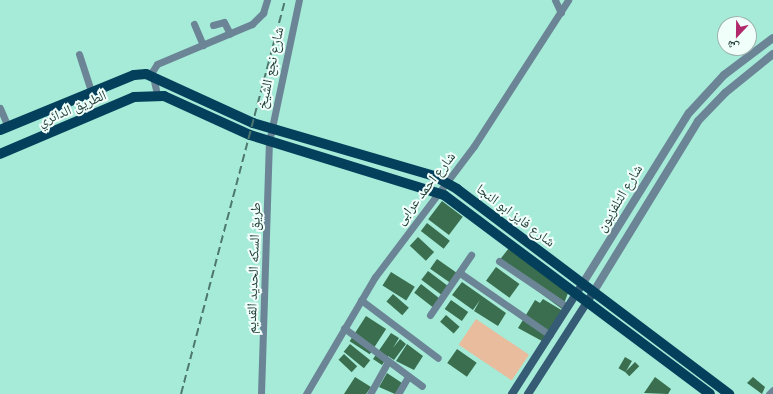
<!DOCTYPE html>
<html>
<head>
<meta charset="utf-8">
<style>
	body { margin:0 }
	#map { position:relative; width:773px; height:394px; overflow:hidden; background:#a5ebd8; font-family:"Golos Text","Noto Naskh Arabic",sans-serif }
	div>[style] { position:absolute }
	.green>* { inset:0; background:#e8bc9d; transform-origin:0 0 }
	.building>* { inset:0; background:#3a6e4f; transform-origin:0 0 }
	.minor>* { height:7px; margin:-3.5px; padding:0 3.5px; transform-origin:3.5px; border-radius:3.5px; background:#6b8596 }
	.tertiary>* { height:8px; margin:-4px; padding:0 4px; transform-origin:4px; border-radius:4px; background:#6b8596 }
	.secondary>* { height:8px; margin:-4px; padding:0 4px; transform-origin:4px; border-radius:4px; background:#355c74 }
	.primary>* { height:10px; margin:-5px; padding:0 5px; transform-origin:5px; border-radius:5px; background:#04405b }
	.rail>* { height:2px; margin-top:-1px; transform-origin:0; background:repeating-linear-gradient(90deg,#4e786d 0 8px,transparent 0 12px) }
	span { translate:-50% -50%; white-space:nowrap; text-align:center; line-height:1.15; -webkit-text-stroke:4px #f1fffb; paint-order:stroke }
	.street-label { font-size:14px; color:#223f38 }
	.north { position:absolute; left:717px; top:16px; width:40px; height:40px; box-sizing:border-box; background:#f1fffb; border:1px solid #9eb2ad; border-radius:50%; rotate:202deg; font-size:11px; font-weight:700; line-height:16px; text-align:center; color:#223f38 }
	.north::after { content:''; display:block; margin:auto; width:14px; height:18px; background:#b1296b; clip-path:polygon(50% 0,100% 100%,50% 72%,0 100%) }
</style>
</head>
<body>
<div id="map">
	<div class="green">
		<div style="left:476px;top:319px;width:64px;height:31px;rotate:34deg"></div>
	</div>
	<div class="building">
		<div style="left:442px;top:201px;width:26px;height:23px;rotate:37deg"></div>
		<div style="left:427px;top:223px;width:29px;height:10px;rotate:38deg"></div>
		<div style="left:418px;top:237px;width:22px;height:12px;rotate:43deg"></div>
		<div style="clip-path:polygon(509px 248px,568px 293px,562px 309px,498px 262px)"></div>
		<div style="left:437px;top:259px;width:24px;height:12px;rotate:35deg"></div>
		<div style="left:496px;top:267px;width:29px;height:17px;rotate:36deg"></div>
		<div style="left:428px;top:271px;width:25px;height:11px;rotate:37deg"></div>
		<div style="left:391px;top:272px;width:28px;height:16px;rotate:32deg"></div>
		<div style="clip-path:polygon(462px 282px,506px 313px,498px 326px,474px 311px,480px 300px,473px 310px,452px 295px)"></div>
		<div style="left:421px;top:284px;width:24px;height:11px;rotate:38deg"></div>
		<div style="left:393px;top:294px;width:21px;height:10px;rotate:41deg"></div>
		<div style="clip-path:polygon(543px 299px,563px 311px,542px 341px,518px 328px,535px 300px,540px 303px)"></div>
		<div style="left:451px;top:300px;width:21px;height:11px;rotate:35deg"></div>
		<div style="left:446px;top:315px;width:18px;height:9px;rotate:41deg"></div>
		<div style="left:366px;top:316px;width:24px;height:30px;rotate:33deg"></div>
		<div style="clip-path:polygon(391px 333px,399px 338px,393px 348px,400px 339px,406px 344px,394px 360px,388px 356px,382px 365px,373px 359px)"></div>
		<div style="left:350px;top:344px;width:26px;height:10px;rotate:39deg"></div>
		<div style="clip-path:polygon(407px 344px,423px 356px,414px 370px,396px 361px)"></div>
		<div style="left:457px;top:349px;width:24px;height:17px;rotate:35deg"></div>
		<div style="left:344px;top:354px;width:18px;height:8px;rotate:43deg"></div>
		<div style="left:625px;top:357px;width:8px;height:13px;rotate:30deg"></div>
		<div style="left:635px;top:362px;width:6px;height:14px;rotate:45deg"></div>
		<div style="clip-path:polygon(387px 373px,402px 383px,395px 394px,379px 387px)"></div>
		<div style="clip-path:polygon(355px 377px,371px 387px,366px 394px,344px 394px)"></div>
		<div style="clip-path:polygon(655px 377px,671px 389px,668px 394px,644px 393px)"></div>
		<div style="clip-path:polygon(753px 377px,765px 387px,762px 394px,747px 383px)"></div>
	</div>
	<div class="minor">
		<div style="left:555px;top:0;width:14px;rotate:65deg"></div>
		<div style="left:194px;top:24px;width:23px;rotate:67deg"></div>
		<div style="left:213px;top:25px;width:11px;rotate:-15deg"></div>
		<div style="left:224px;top:22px;width:13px;rotate:63deg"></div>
		<div style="left:79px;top:54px;width:39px;rotate:72deg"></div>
		<div style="left:157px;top:94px;width:23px;rotate:-103deg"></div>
		<div style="left:152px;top:72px;width:9px;rotate:-58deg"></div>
		<div style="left:157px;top:64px;width:103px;rotate:-22.8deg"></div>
		<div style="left:252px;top:24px;width:16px;rotate:-45deg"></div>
		<div style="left:263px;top:13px;width:14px;rotate:-73deg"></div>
		<div style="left:0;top:108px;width:21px;rotate:67deg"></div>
		<div style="left:499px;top:261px;width:82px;rotate:34.1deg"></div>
		<div style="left:460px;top:273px;width:109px;rotate:34.6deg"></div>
		<div style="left:361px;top:300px;width:96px;rotate:37deg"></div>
		<div style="left:430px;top:315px;width:73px;rotate:-55.7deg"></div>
		<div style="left:344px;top:328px;width:97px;rotate:36.6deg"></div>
		<div style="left:261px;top:394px;width:252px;rotate:-88.2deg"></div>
		<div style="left:269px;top:142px;width:145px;rotate:-78.1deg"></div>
		<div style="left:306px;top:394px;width:136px;rotate:-59.5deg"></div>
		<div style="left:375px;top:277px;width:164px;rotate:-52.9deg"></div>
		<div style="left:474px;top:146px;width:174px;rotate:-57.2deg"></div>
		<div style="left:370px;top:394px;width:35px;rotate:-61deg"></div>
		<div style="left:398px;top:394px;width:20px;rotate:-60deg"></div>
		<div style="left:769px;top:394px;width:6px;rotate:-45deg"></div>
	</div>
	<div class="tertiary">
		<div style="left:583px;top:283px;width:200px;rotate:-58.1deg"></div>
		<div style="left:689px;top:113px;width:52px;rotate:-47.4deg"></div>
		<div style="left:724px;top:75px;width:61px;rotate:-37.1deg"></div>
		<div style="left:594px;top:291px;width:199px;rotate:-58.5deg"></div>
		<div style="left:698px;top:121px;width:39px;rotate:-46deg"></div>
		<div style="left:725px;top:93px;width:62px;rotate:-39.1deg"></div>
	</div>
	<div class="secondary">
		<div style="left:512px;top:394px;width:132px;rotate:-57.4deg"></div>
		<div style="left:528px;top:394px;width:122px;rotate:-57.3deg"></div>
	</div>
	<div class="primary">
		<div style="left:0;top:130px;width:145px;rotate:-22.3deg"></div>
		<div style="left:134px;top:75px;width:12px;rotate:-5deg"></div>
		<div style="left:146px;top:74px;width:118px;rotate:24.6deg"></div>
		<div style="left:253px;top:123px;width:189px;rotate:16.3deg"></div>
		<div style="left:434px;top:176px;width:26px;rotate:29deg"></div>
		<div style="left:457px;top:189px;width:341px;rotate:37deg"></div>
		<div style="left:0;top:154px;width:146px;rotate:-23deg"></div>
		<div style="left:134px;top:97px;width:30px;rotate:-2deg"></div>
		<div style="left:164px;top:96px;width:94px;rotate:24.4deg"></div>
		<div style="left:250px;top:135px;width:203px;rotate:17.2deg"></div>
		<div style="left:444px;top:195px;width:332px;rotate:36.8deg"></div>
	</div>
	<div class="rail">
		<div style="left:181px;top:394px;width:407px;rotate:-75.2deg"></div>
	</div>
	<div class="street-label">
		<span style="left:270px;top:68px;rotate:-78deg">شارع نجع الشيخ</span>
		<span style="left:72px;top:108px;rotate:-23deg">الطريق الدائري</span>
		<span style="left:425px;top:188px;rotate:-52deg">شارع احمد عرابى</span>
		<span style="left:619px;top:198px;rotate:-59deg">شارع التلفزيون</span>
		<span style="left:516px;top:215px;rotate:37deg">شارع فايز ابو النجا</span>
		<span style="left:253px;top:268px;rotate:-88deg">طريق السكه الحديد القديم</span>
	</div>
	<div class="north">ش</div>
</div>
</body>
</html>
